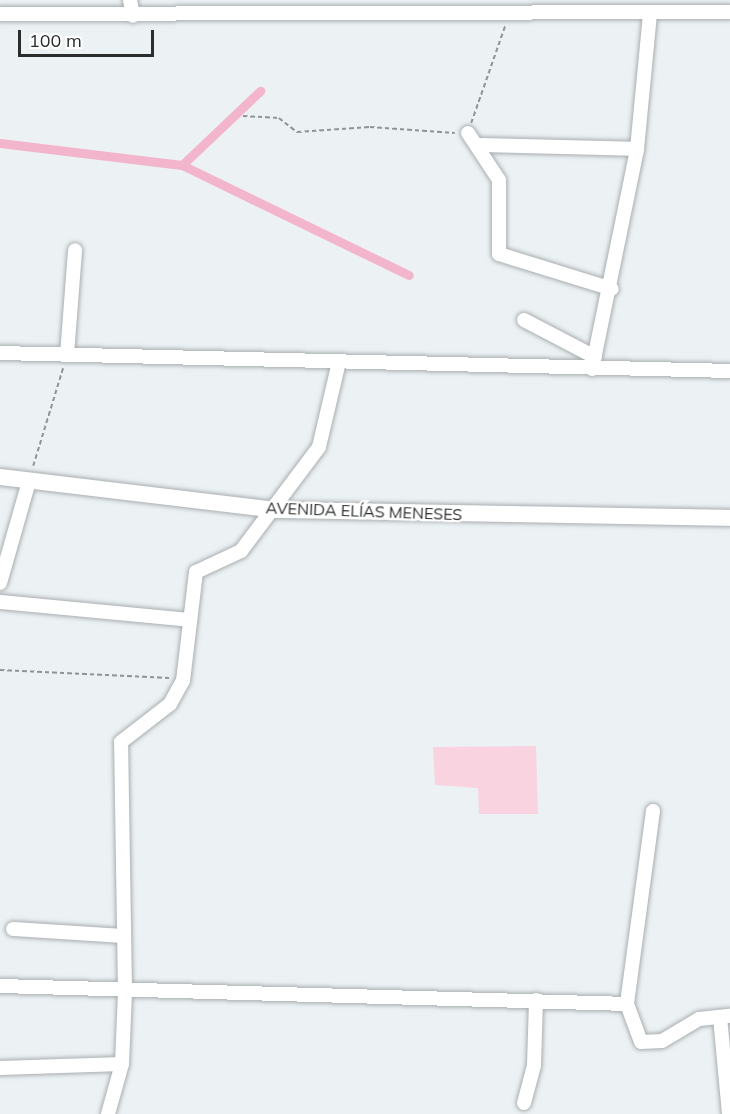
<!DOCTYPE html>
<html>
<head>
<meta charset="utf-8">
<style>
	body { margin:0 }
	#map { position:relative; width:730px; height:1114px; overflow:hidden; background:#ecf2f4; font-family:Mulish,sans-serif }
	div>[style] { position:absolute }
	.green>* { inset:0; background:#f9d3df }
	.canal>* { height:9px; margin:-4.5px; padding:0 4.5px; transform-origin:4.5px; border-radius:4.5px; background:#f2b5cb }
	.path>* { height:1.5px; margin-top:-0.75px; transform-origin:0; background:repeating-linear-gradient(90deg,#8f9394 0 4.5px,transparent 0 7.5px) }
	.roads { filter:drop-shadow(0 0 2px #a9aeb0) drop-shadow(0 0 2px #a9aeb0) }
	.minor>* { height:14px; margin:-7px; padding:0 7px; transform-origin:7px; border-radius:7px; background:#fff }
	.major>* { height:16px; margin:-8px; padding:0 8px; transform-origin:8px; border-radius:8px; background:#fff }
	span { translate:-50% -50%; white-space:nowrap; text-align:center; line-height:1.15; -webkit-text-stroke:4.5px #fff; paint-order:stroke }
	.street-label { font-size:16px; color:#2b2d2d }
	.scale { position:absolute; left:18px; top:30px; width:136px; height:27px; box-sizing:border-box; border:3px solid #2b2d2d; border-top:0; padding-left:8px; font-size:18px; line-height:21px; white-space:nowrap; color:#2b2d2d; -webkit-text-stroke:4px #fff; paint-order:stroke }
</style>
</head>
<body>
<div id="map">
	<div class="green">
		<div style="clip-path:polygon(536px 746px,538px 814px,479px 814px,478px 788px,435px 785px,433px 747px)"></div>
	</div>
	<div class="canal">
		<div style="left:0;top:143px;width:183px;rotate:6.9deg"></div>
		<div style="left:182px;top:165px;width:252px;rotate:25.9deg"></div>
		<div style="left:182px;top:165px;width:108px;rotate:-43.5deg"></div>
	</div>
	<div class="path">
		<div style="left:243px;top:116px;width:36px;rotate:3deg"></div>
		<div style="left:279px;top:118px;width:23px;rotate:38deg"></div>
		<div style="left:297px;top:132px;width:73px;rotate:-3.9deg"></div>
		<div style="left:370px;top:127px;width:85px;rotate:4deg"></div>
		<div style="left:471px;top:123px;width:103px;rotate:-70.7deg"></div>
		<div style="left:33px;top:466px;width:102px;rotate:-73deg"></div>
		<div style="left:0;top:670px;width:170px;rotate:2.7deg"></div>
	</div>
	<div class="roads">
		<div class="minor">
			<div style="left:130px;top:0;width:16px;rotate:79deg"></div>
			<div style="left:0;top:14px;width:730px;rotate:-0.16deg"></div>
			<div style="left:468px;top:133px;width:56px;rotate:56.6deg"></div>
			<div style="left:499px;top:180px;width:74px;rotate:90deg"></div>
			<div style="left:499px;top:254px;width:118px;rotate:17.2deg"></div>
			<div style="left:478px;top:145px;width:159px;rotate:1.4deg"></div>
			<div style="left:524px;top:320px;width:80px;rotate:27.5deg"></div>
			<div style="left:0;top:353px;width:730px;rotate:1.41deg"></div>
			<div style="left:67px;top:355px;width:105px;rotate:-85.6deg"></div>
			<div style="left:592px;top:369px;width:225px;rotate:-78.4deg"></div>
			<div style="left:637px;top:149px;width:136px;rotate:-84.5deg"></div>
			<div style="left:0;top:583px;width:106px;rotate:-74.1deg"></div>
			<div style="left:0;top:602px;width:191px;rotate:5.4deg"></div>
			<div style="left:653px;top:811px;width:195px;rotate:97.7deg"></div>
			<div style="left:627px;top:1004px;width:40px;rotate:69.8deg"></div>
			<div style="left:641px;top:1042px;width:21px;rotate:-3deg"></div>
			<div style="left:662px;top:1041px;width:43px;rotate:-30.7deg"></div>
			<div style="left:699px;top:1019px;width:31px;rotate:-6deg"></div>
			<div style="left:13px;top:929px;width:111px;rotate:3.6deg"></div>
			<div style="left:0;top:986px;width:627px;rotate:1.64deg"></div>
			<div style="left:720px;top:1017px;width:97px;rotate:84.7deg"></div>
			<div style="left:0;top:1068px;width:122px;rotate:-1.9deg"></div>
			<div style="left:524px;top:1103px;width:39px;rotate:-75deg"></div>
			<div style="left:534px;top:1065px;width:65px;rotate:-88.2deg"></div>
			<div style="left:108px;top:1114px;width:52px;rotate:-74.4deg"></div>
			<div style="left:122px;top:1064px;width:73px;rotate:-87.6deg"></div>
			<div style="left:125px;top:991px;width:249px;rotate:-90.9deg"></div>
			<div style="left:121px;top:742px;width:62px;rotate:-37.8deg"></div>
			<div style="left:170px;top:704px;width:26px;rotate:-61deg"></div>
			<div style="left:183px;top:681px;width:110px;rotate:-83.2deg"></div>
			<div style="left:196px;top:572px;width:50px;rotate:-25deg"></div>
			<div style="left:241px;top:551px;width:130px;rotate:-53.1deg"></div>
			<div style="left:319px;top:447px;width:87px;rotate:-76.8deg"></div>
		</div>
		<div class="major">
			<div style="left:0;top:477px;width:278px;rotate:6.8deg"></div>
			<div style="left:276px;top:510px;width:454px;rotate:1deg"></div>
		</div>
	</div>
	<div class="street-label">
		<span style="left:364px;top:511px;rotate:2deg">AVENIDA ELÍAS MENESES</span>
	</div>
	<div class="scale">100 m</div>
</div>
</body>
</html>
